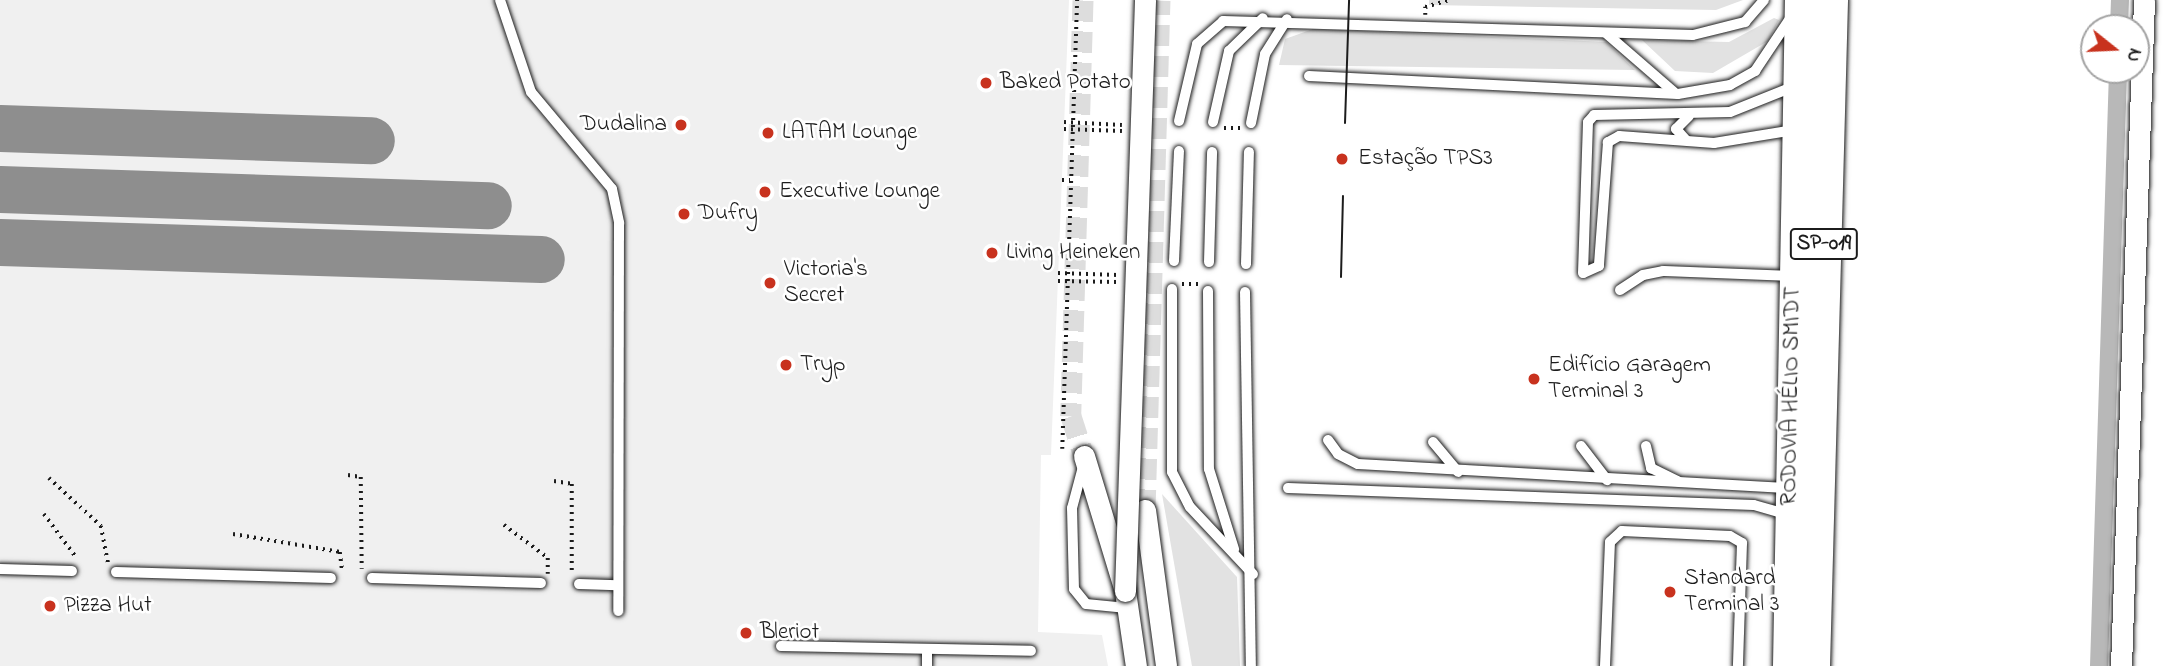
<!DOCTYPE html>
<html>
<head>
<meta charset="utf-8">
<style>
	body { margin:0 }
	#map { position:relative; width:2164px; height:666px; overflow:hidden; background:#fff; font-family:"Indie Flower",sans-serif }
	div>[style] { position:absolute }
	.built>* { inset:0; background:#f0f0f0 }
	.green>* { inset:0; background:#e2e2e2 }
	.canal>* { height:18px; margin:-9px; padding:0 9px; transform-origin:9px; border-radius:9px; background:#b8b8b8 }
	.taxiway>* { height:47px; margin:-23.5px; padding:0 23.5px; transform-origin:23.5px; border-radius:23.5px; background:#8e8e8e }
	.street-tunnel>* { height:21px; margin-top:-10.5px; transform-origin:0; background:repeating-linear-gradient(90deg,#ddd 0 21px,transparent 0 31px) }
	.path>* { height:3.5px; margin-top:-1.75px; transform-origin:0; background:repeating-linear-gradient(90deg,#1c1c1c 0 2px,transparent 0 7px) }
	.roads { filter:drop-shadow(0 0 2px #1c1c1c) drop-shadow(0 0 2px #1c1c1c) }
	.lane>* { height:10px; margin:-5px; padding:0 5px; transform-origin:5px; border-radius:5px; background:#fff }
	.street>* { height:21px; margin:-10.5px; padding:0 10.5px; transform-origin:10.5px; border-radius:10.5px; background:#fff }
	.primary>* { height:32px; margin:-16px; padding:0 16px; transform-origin:16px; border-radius:16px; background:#fff }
	.tram>* { height:2px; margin:-1px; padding:0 1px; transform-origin:1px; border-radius:1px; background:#1c1c1c }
	.path-bridge>* { height:3.5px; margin-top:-1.75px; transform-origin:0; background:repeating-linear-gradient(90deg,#1c1c1c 0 2px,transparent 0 7px) }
	.bridges { filter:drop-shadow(0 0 2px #1c1c1c) drop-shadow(0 0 2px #1c1c1c) }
	.street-bridge>* { height:21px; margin:-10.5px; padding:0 10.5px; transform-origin:10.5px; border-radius:10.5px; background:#fff }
	.dots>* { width:19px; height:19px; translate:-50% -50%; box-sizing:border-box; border:4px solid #fff; border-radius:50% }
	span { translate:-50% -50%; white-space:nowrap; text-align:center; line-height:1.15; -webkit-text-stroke:5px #fff; paint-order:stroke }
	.shield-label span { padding:2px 5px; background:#fff; border:2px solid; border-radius:5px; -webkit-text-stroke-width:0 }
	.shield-label { font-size:21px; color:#1c1c1c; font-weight:700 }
	.poi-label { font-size:23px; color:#1c1c1c }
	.left { translate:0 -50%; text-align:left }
	.right { translate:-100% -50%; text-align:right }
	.street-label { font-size:23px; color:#1c1c1c }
	.north { position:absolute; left:2080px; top:14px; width:70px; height:70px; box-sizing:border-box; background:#fff; border:2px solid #a4a4a4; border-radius:50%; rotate:108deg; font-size:19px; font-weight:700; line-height:28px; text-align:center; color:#1c1c1c }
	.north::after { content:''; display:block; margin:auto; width:24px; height:32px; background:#c8321e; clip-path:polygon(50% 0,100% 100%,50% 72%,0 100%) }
</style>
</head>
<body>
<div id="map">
	<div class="built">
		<div style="clip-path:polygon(0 0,1069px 0,1051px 455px,1041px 455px,1038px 632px,1102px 635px,1108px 666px,0 666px)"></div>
	</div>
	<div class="green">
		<div style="clip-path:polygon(1429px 0,1743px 0,1716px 10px,1429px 5px)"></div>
		<div style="clip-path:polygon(1774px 18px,1779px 20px,1768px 41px,1713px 73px,1675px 71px,1642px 40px,1729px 42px)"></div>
		<div style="clip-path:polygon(1313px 29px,1606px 42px,1635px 70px,1279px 65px,1285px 39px)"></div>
		<div style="clip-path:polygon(1162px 494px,1237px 577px,1240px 666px,1192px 666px)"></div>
	</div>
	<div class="canal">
		<div style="left:2119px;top:28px;width:28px;rotate:-88deg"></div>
		<div style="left:2099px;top:666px;width:596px;rotate:-88.17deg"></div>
	</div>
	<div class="taxiway">
		<div style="left:0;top:128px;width:371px;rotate:1.9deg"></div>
		<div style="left:0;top:189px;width:488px;rotate:1.9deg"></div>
		<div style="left:0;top:242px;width:541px;rotate:1.8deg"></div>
	</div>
	<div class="street-tunnel">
		<div style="left:1083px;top:0;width:416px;rotate:91.7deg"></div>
		<div style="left:1071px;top:416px;width:42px;rotate:72deg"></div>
		<div style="left:1145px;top:510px;width:510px;rotate:-88.32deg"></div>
	</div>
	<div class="path">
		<div style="left:1425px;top:15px;width:8px;rotate:-90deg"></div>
		<div style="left:1425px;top:7px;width:25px;rotate:-16deg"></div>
		<div style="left:1064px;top:122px;width:58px;rotate:3deg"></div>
		<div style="left:1224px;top:128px;width:17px"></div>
		<div style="left:1062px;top:180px;width:8px"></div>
		<div style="left:1058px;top:273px;width:60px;rotate:1.9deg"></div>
		<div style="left:1058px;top:281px;width:60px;rotate:1deg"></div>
		<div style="left:1182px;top:284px;width:16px"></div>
		<div style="left:1062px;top:449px;width:449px;rotate:-88.1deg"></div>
		<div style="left:348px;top:475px;width:13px;rotate:9deg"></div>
		<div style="left:361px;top:477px;width:92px;rotate:89.4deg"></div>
		<div style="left:49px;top:478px;width:71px;rotate:42.7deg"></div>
		<div style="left:101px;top:526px;width:38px;rotate:79deg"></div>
		<div style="left:554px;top:481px;width:18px;rotate:9deg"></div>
		<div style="left:572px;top:484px;width:91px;rotate:90deg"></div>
		<div style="left:44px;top:514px;width:54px;rotate:53.3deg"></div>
		<div style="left:504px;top:525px;width:55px;rotate:36.9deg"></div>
		<div style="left:548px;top:558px;width:16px;rotate:90deg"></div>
		<div style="left:233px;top:534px;width:109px;rotate:9.5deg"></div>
		<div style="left:340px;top:552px;width:17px;rotate:83deg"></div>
	</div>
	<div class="roads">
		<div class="lane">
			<div style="left:500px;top:0;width:97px;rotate:71.4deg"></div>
			<div style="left:531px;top:92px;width:126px;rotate:50.1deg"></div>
			<div style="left:612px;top:189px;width:35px;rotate:78deg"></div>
			<div style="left:619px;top:223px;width:388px;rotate:90.1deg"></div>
			<div style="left:1607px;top:34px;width:90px;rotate:40.9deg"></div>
			<div style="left:1309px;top:76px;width:369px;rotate:2.8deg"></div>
			<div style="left:1678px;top:94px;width:53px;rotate:-9.8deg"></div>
			<div style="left:1730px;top:85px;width:29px;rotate:-29deg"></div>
			<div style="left:1755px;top:71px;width:61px;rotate:-56.3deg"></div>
			<div style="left:1179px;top:121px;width:79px;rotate:-76.8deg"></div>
			<div style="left:1197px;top:44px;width:35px;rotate:-41deg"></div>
			<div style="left:1223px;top:21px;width:470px;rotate:1.7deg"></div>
			<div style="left:1693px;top:35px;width:54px;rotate:-14deg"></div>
			<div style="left:1745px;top:22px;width:29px;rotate:-49deg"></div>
			<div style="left:1213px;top:122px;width:73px;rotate:-77.3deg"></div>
			<div style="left:1229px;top:51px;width:47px;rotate:-44.1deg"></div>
			<div style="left:1251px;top:123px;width:70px;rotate:-78.5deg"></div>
			<div style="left:1265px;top:54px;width:41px;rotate:-57.8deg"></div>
			<div style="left:1794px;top:130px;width:81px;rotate:170.8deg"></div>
			<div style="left:1714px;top:143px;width:95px;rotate:-175.8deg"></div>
			<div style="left:1619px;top:136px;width:13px;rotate:151deg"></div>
			<div style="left:1608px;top:142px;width:124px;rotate:94.2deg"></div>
			<div style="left:1599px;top:266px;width:17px;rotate:156deg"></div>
			<div style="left:1583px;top:273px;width:151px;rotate:-88.1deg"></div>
			<div style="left:1588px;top:122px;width:9px;rotate:-49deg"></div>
			<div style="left:1594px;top:115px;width:136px;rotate:-1.3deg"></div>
			<div style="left:1730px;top:112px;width:70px;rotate:-21.8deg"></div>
			<div style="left:1686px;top:140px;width:15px;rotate:-132deg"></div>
			<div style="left:1676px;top:129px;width:18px;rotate:-45deg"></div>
			<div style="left:1174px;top:261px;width:110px;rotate:-87.4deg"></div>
			<div style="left:1209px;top:262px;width:110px;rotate:-88.4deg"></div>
			<div style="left:1246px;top:264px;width:112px;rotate:-88.5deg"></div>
			<div style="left:1172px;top:289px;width:183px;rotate:90deg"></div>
			<div style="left:1172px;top:472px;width:39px;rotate:63deg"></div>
			<div style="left:1190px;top:507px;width:92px;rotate:46.8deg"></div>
			<div style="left:1620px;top:290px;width:27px;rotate:-33deg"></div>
			<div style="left:1643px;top:275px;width:20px;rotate:-11deg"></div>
			<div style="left:1663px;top:271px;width:131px;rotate:2.2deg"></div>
			<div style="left:1208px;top:291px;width:178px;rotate:89.7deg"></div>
			<div style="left:1209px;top:469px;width:84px;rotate:72.6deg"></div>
			<div style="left:1245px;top:292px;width:374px;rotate:89.1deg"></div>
			<div style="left:1328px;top:440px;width:17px;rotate:54deg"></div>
			<div style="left:1338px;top:454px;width:22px;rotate:27deg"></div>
			<div style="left:1358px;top:464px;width:433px;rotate:3.2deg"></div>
			<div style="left:1433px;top:442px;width:39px;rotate:50deg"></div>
			<div style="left:1581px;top:446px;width:43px;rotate:52.6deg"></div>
			<div style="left:1646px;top:446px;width:23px;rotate:77deg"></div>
			<div style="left:1651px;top:468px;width:30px;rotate:26deg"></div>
			<div style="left:1084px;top:463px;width:47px;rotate:104.9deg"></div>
			<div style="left:1072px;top:508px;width:81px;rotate:88.6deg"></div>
			<div style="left:1074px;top:589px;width:19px;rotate:51deg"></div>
			<div style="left:1086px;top:604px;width:41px;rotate:5.6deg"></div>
			<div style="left:1288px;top:488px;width:466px;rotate:2.1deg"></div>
			<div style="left:1754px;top:505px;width:35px;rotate:16deg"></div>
			<div style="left:0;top:569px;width:72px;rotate:1.6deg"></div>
			<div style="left:116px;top:572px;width:215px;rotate:1.6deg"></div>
			<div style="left:372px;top:578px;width:169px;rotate:1.7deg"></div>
			<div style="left:579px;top:584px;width:38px;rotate:2deg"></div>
			<div style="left:781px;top:646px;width:250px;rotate:1.1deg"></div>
			<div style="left:927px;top:666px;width:15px;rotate:-90deg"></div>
			<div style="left:1605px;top:666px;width:124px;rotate:-87.7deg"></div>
			<div style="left:1610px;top:542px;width:16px;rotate:-43deg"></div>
			<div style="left:1622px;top:531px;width:108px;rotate:2.7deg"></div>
			<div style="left:1730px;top:536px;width:14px;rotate:30deg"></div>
			<div style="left:1742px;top:543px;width:123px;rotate:91.9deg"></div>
		</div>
		<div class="street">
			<div style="left:1084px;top:456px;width:141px;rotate:73.1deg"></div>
			<div style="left:1125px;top:591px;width:76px;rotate:81.7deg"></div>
			<div style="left:1145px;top:510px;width:157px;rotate:82.3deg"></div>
			<div style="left:2121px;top:666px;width:666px;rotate:-88.02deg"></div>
		</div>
		<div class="primary">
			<div style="left:1789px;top:666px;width:666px;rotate:-88.97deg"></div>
			<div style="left:1814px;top:666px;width:666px;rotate:-88.45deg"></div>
		</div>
	</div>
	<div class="tram">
		<div style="left:1345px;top:123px;width:123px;rotate:-88.1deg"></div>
		<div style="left:1341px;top:277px;width:81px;rotate:-88.6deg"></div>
	</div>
	<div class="path-bridge">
		<div style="left:1064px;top:129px;width:58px;rotate:2deg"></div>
	</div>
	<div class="bridges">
		<div class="street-bridge">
			<div style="left:1125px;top:591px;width:591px;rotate:-88.06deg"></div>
		</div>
	</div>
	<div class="dots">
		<div style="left:986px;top:83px;background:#c8321e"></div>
		<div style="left:681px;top:125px;background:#c8321e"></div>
		<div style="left:768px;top:133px;background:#c8321e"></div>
		<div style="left:1342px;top:159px;background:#c8321e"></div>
		<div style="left:765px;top:192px;background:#c8321e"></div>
		<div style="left:684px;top:214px;background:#c8321e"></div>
		<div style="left:992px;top:253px;background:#c8321e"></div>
		<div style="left:770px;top:283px;background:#c8321e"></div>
		<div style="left:786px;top:365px;background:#c8321e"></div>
		<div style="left:1534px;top:379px;background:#c8321e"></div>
		<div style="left:1670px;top:592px;background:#c8321e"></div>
		<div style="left:50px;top:606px;background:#c8321e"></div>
		<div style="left:746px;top:633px;background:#c8321e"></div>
	</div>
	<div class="shield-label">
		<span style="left:1824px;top:244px">SP-019</span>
	</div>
	<div class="poi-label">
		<span class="left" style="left:1000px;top:83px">Baked Potato</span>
		<span class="right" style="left:667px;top:125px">Dudalina</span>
		<span class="left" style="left:782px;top:133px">LATAM Lounge</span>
		<span class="left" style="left:1358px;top:159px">Estação TPS3</span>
		<span class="left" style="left:779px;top:192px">Executive Lounge</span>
		<span class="left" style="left:698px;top:214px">Dufry</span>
		<span class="left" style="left:1006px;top:253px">Living Heineken</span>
		<span class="left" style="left:784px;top:283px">Victoria's<br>Secret</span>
		<span class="left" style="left:800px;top:365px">Tryp</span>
		<span class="left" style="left:1548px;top:379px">Edifício Garagem<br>Terminal 3</span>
		<span class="left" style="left:1684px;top:592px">Standard<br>Terminal 3</span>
		<span class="left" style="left:64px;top:606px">Pizza Hut</span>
		<span class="left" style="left:760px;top:633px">Bleriot</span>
	</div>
	<div class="street-label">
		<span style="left:1792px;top:396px;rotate:-89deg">RODOVIA HÉLIO SMIDT</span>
	</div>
	<div class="north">N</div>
</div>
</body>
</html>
